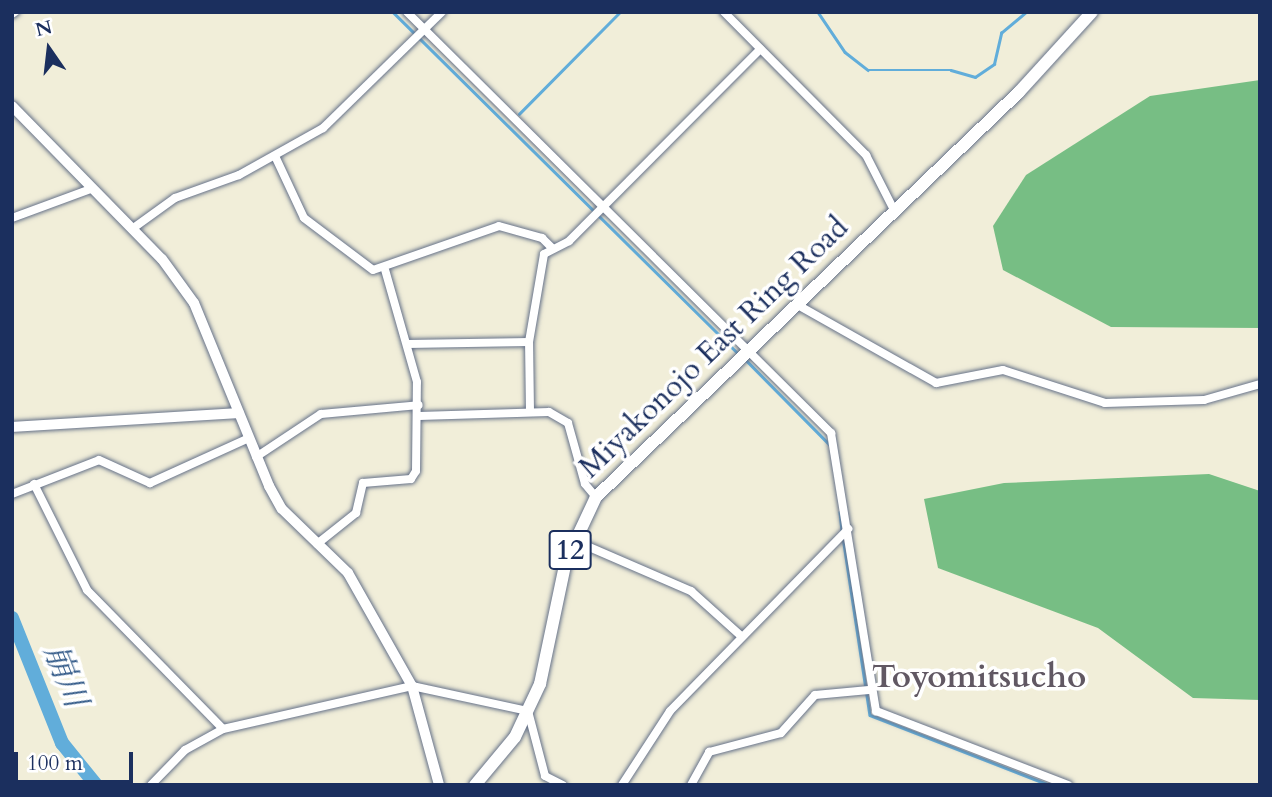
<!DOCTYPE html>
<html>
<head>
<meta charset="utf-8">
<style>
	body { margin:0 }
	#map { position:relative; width:1272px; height:797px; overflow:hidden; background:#f1eed9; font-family:Cardo,"Noto Serif JP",serif }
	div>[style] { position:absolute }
	.forest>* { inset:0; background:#77be84 }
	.stream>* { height:2.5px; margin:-1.25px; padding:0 1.25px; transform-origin:1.25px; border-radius:1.25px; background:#61adda }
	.river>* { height:14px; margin:-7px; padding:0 7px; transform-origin:7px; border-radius:7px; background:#61adda }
	.roads { filter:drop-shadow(0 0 2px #667289) drop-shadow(0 0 2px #667289) }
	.minor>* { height:8px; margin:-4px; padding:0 4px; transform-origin:4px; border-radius:4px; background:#fff }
	.tertiary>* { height:10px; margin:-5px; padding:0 5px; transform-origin:5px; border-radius:5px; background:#fff }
	.primary>* { height:12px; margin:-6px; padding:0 6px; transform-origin:6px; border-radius:6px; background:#fff }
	span { translate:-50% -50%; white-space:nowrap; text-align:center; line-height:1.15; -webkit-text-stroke:7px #fff; paint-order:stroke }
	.shield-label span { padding:2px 5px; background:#fff; border:2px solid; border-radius:5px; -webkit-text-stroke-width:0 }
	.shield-label { font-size:28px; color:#1b2f5e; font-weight:700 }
	.street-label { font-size:30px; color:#1b2f5e }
	.water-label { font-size:32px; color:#345b89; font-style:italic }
	.quarter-label { font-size:33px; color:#615863; font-weight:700 }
	.frame { position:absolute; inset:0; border:14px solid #1b2f5e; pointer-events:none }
	.north { position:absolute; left:14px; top:14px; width:70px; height:70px; -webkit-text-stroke:5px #fff; paint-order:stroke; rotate:346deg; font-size:19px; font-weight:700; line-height:28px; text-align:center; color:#1b2f5e }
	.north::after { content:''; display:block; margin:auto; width:24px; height:32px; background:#1b2f5e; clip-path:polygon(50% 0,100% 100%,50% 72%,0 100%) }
	.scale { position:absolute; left:14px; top:752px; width:119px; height:32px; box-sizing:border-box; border:4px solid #1b2f5e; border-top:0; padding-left:9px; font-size:21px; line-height:24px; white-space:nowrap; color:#1b2f5e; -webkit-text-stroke:5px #fff; paint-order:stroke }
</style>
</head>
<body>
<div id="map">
	<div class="forest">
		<div style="clip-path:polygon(1260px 80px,1260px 328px,1111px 327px,1003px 270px,993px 226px,1026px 175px,1150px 96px)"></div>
		<div style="clip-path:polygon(1209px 474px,1260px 491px,1260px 700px,1193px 698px,1098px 628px,938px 568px,924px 499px,1004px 483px)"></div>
	</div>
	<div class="stream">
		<div style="left:393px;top:12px;width:488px;rotate:44.7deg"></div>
		<div style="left:818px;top:12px;width:48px;rotate:56deg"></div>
		<div style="left:845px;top:52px;width:29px;rotate:38deg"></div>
		<div style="left:868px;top:70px;width:83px"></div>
		<div style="left:951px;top:70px;width:25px;rotate:16deg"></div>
		<div style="left:975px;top:77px;width:23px;rotate:-34deg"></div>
		<div style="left:994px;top:64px;width:32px;rotate:-77deg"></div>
		<div style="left:1001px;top:33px;width:33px;rotate:-40deg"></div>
		<div style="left:519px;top:114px;width:144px;rotate:-45.3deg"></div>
		<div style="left:745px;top:359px;width:120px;rotate:45.3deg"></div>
		<div style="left:840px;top:512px;width:18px;rotate:84deg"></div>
		<div style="left:843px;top:537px;width:180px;rotate:81.4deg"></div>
		<div style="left:870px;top:715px;width:193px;rotate:21.3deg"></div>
	</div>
	<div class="river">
		<div style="left:12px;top:618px;width:135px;rotate:68.2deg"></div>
		<div style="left:62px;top:743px;width:54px;rotate:51deg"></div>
	</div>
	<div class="roads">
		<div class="minor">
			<div style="left:407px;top:12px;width:598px;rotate:44.8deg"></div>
			<div style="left:831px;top:433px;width:282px;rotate:80.8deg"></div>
			<div style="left:876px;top:711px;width:206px;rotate:21.1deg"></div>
			<div style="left:724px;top:12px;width:202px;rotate:45.2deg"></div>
			<div style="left:866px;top:155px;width:62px;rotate:63deg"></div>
			<div style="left:12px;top:14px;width:4px;rotate:-34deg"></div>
			<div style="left:275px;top:156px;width:68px;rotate:64.9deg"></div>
			<div style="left:304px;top:218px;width:86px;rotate:37deg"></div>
			<div style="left:373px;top:270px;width:133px;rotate:-19.2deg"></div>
			<div style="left:499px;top:226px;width:45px;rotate:15.6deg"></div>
			<div style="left:542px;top:238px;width:13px;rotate:45deg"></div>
			<div style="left:12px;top:218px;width:86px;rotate:-20.3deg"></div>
			<div style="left:132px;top:229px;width:53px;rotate:-35.8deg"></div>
			<div style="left:175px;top:198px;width:68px;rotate:-19.8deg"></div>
			<div style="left:239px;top:175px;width:96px;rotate:-29.2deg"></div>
			<div style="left:323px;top:128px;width:166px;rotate:-44.3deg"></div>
			<div style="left:796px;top:304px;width:161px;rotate:29.4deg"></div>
			<div style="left:936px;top:383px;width:68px;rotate:-11deg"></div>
			<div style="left:1003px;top:370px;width:107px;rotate:17.9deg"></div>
			<div style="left:1105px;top:403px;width:99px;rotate:-1.7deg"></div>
			<div style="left:1204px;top:400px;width:58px;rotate:-15.9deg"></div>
			<div style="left:407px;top:344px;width:122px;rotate:-0.9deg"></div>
			<div style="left:530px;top:411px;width:69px;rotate:-90.8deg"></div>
			<div style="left:529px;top:342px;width:89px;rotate:-80.3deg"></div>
			<div style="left:544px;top:254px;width:28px;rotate:-27deg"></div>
			<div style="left:569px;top:241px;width:271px;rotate:-45.1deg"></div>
			<div style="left:419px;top:416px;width:130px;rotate:-1.8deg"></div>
			<div style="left:549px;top:412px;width:22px;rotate:30deg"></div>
			<div style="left:568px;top:423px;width:63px;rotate:74.4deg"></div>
			<div style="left:585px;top:484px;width:17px;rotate:50deg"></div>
			<div style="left:256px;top:457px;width:78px;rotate:-33.5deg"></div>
			<div style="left:321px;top:414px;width:98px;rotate:-5.2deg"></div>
			<div style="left:34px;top:484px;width:119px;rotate:63.4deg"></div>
			<div style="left:87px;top:590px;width:194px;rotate:45.6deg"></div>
			<div style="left:12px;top:494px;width:93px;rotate:-21.3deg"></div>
			<div style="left:99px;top:460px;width:56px;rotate:24.3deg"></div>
			<div style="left:150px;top:483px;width:109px;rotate:-24.4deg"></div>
			<div style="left:573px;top:540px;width:129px;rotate:23.4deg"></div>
			<div style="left:691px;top:591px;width:67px;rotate:42deg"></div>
			<div style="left:317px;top:544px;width:50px;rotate:-38.5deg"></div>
			<div style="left:356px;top:513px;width:31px;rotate:-77deg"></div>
			<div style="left:363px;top:483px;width:48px;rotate:-4.8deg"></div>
			<div style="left:411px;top:479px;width:9px;rotate:-58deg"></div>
			<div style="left:416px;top:471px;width:89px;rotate:-89.4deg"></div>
			<div style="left:417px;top:382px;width:116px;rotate:-105.9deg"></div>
			<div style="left:151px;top:785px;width:49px;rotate:-45.8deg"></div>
			<div style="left:185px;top:750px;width:43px;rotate:-28.9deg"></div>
			<div style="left:223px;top:729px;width:194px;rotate:-12.8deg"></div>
			<div style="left:412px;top:686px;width:119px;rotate:12.2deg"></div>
			<div style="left:528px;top:711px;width:67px;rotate:75.3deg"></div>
			<div style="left:545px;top:776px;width:20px;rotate:27deg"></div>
			<div style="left:622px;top:785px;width:88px;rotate:-57deg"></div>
			<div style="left:670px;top:711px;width:255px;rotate:-45.6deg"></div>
			<div style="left:691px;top:785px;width:38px;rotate:-61deg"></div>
			<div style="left:709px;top:752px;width:74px;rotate:-14.8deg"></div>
			<div style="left:781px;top:733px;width:51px;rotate:-48.2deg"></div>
			<div style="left:815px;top:695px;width:54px;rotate:-5.3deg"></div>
		</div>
		<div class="tertiary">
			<div style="left:12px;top:106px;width:214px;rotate:45.6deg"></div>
			<div style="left:162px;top:259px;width:54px;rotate:54deg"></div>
			<div style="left:194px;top:303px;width:198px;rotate:67.7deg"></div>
			<div style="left:269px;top:486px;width:26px;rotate:61deg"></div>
			<div style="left:282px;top:509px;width:92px;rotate:44.1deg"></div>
			<div style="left:348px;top:573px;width:130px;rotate:60.5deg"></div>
			<div style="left:412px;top:686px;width:103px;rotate:74.7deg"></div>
			<div style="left:12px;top:427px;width:227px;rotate:-3.5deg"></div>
		</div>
		<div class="primary">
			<div style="left:475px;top:785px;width:62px;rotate:-50.2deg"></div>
			<div style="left:515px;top:737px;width:59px;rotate:-64.7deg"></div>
			<div style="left:540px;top:684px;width:126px;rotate:-78.1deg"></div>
			<div style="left:566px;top:561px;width:71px;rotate:-64.9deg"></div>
			<div style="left:596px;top:497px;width:586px;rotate:-43.75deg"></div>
			<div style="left:1019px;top:92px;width:108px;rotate:-47.6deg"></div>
		</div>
	</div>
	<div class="shield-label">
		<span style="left:570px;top:550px">12</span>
	</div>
	<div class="street-label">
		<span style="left:714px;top:348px;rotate:-44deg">Miyakonojo East Ring Road</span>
	</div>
	<div class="water-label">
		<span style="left:65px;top:676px;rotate:68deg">崩川</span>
	</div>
	<div class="quarter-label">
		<span style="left:979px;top:677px">Toyomitsucho</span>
	</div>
	<div class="frame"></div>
	<div class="north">N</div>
	<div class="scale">100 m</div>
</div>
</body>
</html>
